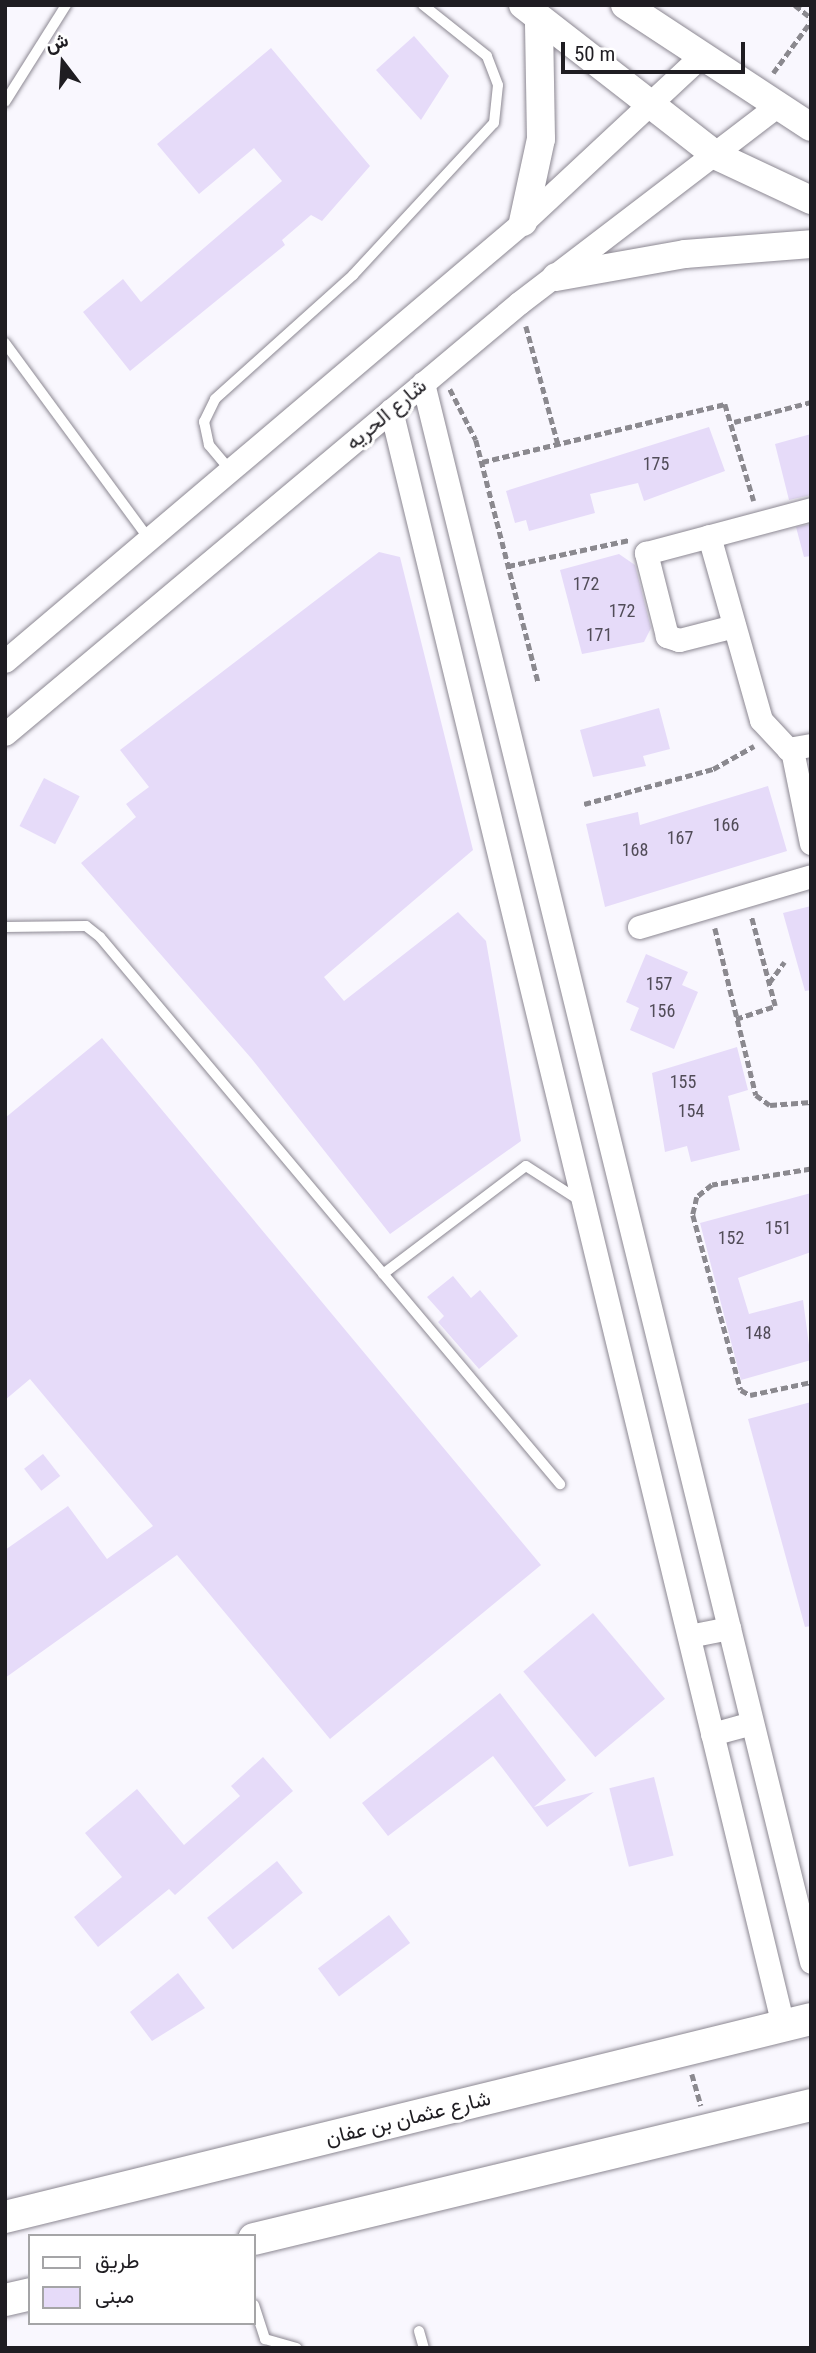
<!DOCTYPE html>
<html>
<head>
<meta charset="utf-8">
<style>
	body { margin:0 }
	#map { position:relative; width:816px; height:2353px; overflow:hidden; background:#f9f7fe; font-family:"Roboto Condensed",Vazirmatn,sans-serif }
	div>[style] { position:absolute }
	.building>* { inset:0; background:#e6dbf9; transform-origin:0 0 }
	.path>* { height:4.5px; margin-top:-2.25px; transform-origin:0; background:repeating-linear-gradient(90deg,#8b898f 0 7px,transparent 0 10.5px) }
	.roads { filter:drop-shadow(0 0 2px #8c8892) drop-shadow(0 0 2px #8c8892) }
	.service>* { height:10px; margin:-5px; padding:0 5px; transform-origin:5px; border-radius:5px; background:#fff }
	.minor>* { height:23px; margin:-11.5px; padding:0 11.5px; transform-origin:11.5px; border-radius:11.5px; background:#fff }
	.tertiary>* { height:28px; margin:-14px; padding:0 14px; transform-origin:14px; border-radius:14px; background:#fff }
	.secondary>* { height:32px; margin:-16px; padding:0 16px; transform-origin:16px; border-radius:16px; background:#fff }
	span { translate:-50% -50%; white-space:nowrap; text-align:center; line-height:1.15; -webkit-text-stroke:6px #fff; paint-order:stroke }
	.number-label { font-size:18px; color:#514c58 }
	.number-label span { -webkit-text-stroke-width:0 }
	.street-label { font-size:21px; color:#1f1d22 }
	.frame { position:absolute; inset:0; border:7px solid #1f1d22; pointer-events:none }
	.legend { position:absolute; left:28px; top:2234px; width:228px; height:91px; box-sizing:border-box; background:#fff; border:2px solid #a5a5a7; margin:0; padding:9px 12px; list-style:none; font-size:21px; color:#1f1d22 }
	.legend li { display:flex; align-items:center; gap:14px; height:35px }
	.legend b { width:35px; border:2px solid #a5a5a7 }
	.north { position:absolute; left:28px; top:28px; width:70px; height:70px; -webkit-text-stroke:5px #fff; paint-order:stroke; rotate:343deg; font-size:19px; font-weight:700; line-height:28px; text-align:center; color:#1f1d22 }
	.north::after { content:''; display:block; margin:auto; width:24px; height:32px; background:#1f1d22; clip-path:polygon(50% 0,100% 100%,50% 72%,0 100%) }
	.scale { position:absolute; left:561px; top:42px; width:184px; height:32px; box-sizing:border-box; border:4px solid #1f1d22; border-top:0; padding-left:9px; font-size:21px; line-height:24px; white-space:nowrap; color:#1f1d22; -webkit-text-stroke:5px #fff; paint-order:stroke }
</style>
</head>
<body>
<div id="map">
	<div class="building">
		<div style="clip-path:polygon(414px 36px,449px 76px,421px 120px,376px 70px)"></div>
		<div style="clip-path:polygon(271px 48px,370px 166px,322px 221px,311px 215px,282px 240px,285px 245px,130px 371px,83px 312px,123px 279px,141px 302px,282px 181px,254px 148px,199px 194px,157px 144px)"></div>
		<div style="clip-path:polygon(709px 427px,725px 471px,644px 501px,638px 483px,590px 494px,595px 513px,529px 531px,526px 520px,515px 523px,506px 491px)"></div>
		<div style="clip-path:polygon(811px 434px,811px 495px,789px 500px,775px 444px)"></div>
		<div style="clip-path:polygon(811px 524px,811px 556px,804px 557px,796px 527px)"></div>
		<div style="clip-path:polygon(379px 552px,400px 557px,473px 850px,324px 977px,344px 1001px,458px 912px,486px 941px,521px 1141px,390px 1234px,251px 1058px,81px 863px,136px 817px,126px 804px,149px 787px,120px 750px)"></div>
		<div style="clip-path:polygon(619px 554px,635px 565px,651px 628px,644px 642px,582px 654px,560px 570px)"></div>
		<div style="clip-path:polygon(659px 708px,670px 749px,643px 756px,646px 766px,593px 777px,580px 730px)"></div>
		<div style="left:44px;top:778px;width:40px;height:54px;rotate:27deg"></div>
		<div style="clip-path:polygon(768px 786px,787px 851px,605px 907px,586px 824px,638px 812px,640px 825px)"></div>
		<div style="clip-path:polygon(811px 906px,811px 990px,805px 991px,783px 913px)"></div>
		<div style="clip-path:polygon(646px 954px,688px 972px,682px 985px,698px 992px,674px 1049px,630px 1030px,639px 1008px,626px 1002px)"></div>
		<div style="clip-path:polygon(102px 1038px,541px 1565px,330px 1739px,177px 1555px,5px 1678px,5px 1550px,68px 1506px,107px 1559px,153px 1526px,30px 1379px,5px 1400px,5px 1118px)"></div>
		<div style="clip-path:polygon(737px 1047px,748px 1090px,728px 1096px,740px 1150px,691px 1162px,687px 1146px,665px 1152px,652px 1073px)"></div>
		<div style="clip-path:polygon(811px 1193px,811px 1252px,738px 1278px,749px 1314px,803px 1300px,811px 1360px,741px 1380px,700px 1223px)"></div>
		<div style="clip-path:polygon(453px 1276px,471px 1298px,480px 1290px,518px 1336px,479px 1369px,438px 1322px,444px 1316px,427px 1297px)"></div>
		<div style="clip-path:polygon(811px 1402px,811px 1626px,805px 1627px,748px 1419px)"></div>
		<div style="left:43px;top:1454px;width:28px;height:24px;rotate:52deg"></div>
		<div style="left:593px;top:1613px;width:112px;height:91px;rotate:50deg"></div>
		<div style="clip-path:polygon(500px 1693px,566px 1780px,534px 1807px,594px 1792px,547px 1827px,493px 1756px,388px 1836px,362px 1803px)"></div>
		<div style="clip-path:polygon(263px 1757px,293px 1791px,175px 1895px,169px 1889px,98px 1947px,74px 1917px,122px 1877px,85px 1833px,137px 1789px,184px 1845px,240px 1796px,231px 1786px)"></div>
		<div style="left:654px;top:1777px;width:81px;height:46px;rotate:76deg"></div>
		<div style="left:277px;top:1861px;width:41px;height:90px;rotate:51deg"></div>
		<div style="left:389px;top:1915px;width:35px;height:89px;rotate:53deg"></div>
		<div style="clip-path:polygon(178px 1973px,205px 2008px,152px 2041px,130px 2012px)"></div>
	</div>
	<div class="path">
		<div style="left:795px;top:5px;width:21px;rotate:39deg"></div>
		<div style="left:773px;top:73px;width:64px;rotate:-53.8deg"></div>
		<div style="left:526px;top:326px;width:122px;rotate:74.8deg"></div>
		<div style="left:450px;top:389px;width:57px;rotate:63deg"></div>
		<div style="left:476px;top:440px;width:249px;rotate:75.6deg"></div>
		<div style="left:734px;top:422px;width:80px;rotate:-14.6deg"></div>
		<div style="left:482px;top:462px;width:250px;rotate:-13.4deg"></div>
		<div style="left:725px;top:404px;width:101px;rotate:73.4deg"></div>
		<div style="left:508px;top:566px;width:124px;rotate:-12.1deg"></div>
		<div style="left:584px;top:804px;width:134px;rotate:-15.2deg"></div>
		<div style="left:713px;top:769px;width:47px;rotate:-29.3deg"></div>
		<div style="left:715px;top:928px;width:172px;rotate:76.2deg"></div>
		<div style="left:756px;top:1095px;width:17px;rotate:36deg"></div>
		<div style="left:770px;top:1105px;width:41px;rotate:-4.2deg"></div>
		<div style="left:769px;top:983px;width:26px;rotate:-54deg"></div>
		<div style="left:736px;top:1019px;width:41px;rotate:-18.4deg"></div>
		<div style="left:775px;top:1006px;width:93px;rotate:-104.9deg"></div>
		<div style="left:811px;top:1169px;width:100px;rotate:170.8deg"></div>
		<div style="left:712px;top:1185px;width:19px;rotate:141deg"></div>
		<div style="left:697px;top:1197px;width:18px;rotate:103deg"></div>
		<div style="left:693px;top:1215px;width:181px;rotate:74.7deg"></div>
		<div style="left:741px;top:1390px;width:10px;rotate:29deg"></div>
		<div style="left:750px;top:1395px;width:62px;rotate:-12deg"></div>
		<div style="left:692px;top:2074px;width:33px;rotate:74deg"></div>
	</div>
	<div class="roads">
		<div class="service">
			<div style="left:5px;top:102px;width:115px;rotate:-57.8deg"></div>
			<div style="left:5px;top:343px;width:243px;rotate:53.7deg"></div>
			<div style="left:230px;top:470px;width:33px;rotate:-130deg"></div>
			<div style="left:209px;top:445px;width:24px;rotate:-102deg"></div>
			<div style="left:204px;top:422px;width:25px;rotate:-64deg"></div>
			<div style="left:215px;top:399px;width:186px;rotate:-41.9deg"></div>
			<div style="left:353px;top:275px;width:207px;rotate:-47.2deg"></div>
			<div style="left:494px;top:123px;width:38px;rotate:-84deg"></div>
			<div style="left:498px;top:85px;width:31px;rotate:-111deg"></div>
			<div style="left:487px;top:56px;width:82px;rotate:-141.4deg"></div>
			<div style="left:5px;top:927px;width:81px;rotate:-0.7deg"></div>
			<div style="left:86px;top:926px;width:18px;rotate:38deg"></div>
			<div style="left:100px;top:937px;width:715px;rotate:49.94deg"></div>
			<div style="left:383px;top:1274px;width:179px;rotate:-37.1deg"></div>
			<div style="left:526px;top:1166px;width:63px;rotate:32.7deg"></div>
			<div style="left:254px;top:2305px;width:36px;rotate:72deg"></div>
			<div style="left:419px;top:2331px;width:18px;rotate:74deg"></div>
			<div style="left:265px;top:2339px;width:33px;rotate:16deg"></div>
		</div>
		<div class="minor">
			<div style="left:423px;top:383px;width:1626px;rotate:76.19deg"></div>
			<div style="left:391px;top:410px;width:1663px;rotate:76.36deg"></div>
			<div style="left:709px;top:536px;width:191px;rotate:74.2deg"></div>
			<div style="left:761px;top:720px;width:40px;rotate:47deg"></div>
			<div style="left:788px;top:749px;width:23px;rotate:-10deg"></div>
			<div style="left:734px;top:626px;width:57px;rotate:165.7deg"></div>
			<div style="left:679px;top:640px;width:13px;rotate:-162deg"></div>
			<div style="left:667px;top:636px;width:86px;rotate:-104.2deg"></div>
			<div style="left:646px;top:553px;width:171px;rotate:-14.9deg"></div>
			<div style="left:5px;top:661px;width:679px;rotate:-40.28deg"></div>
			<div style="left:523px;top:222px;width:239px;rotate:-43deg"></div>
			<div style="left:5px;top:734px;width:671px;rotate:-39.98deg"></div>
			<div style="left:519px;top:303px;width:325px;rotate:-37.4deg"></div>
			<div style="left:792px;top:750px;width:95px;rotate:78.5deg"></div>
			<div style="left:639px;top:927px;width:179px;rotate:-16.5deg"></div>
			<div style="left:689px;top:1636px;width:41px;rotate:-11.3deg"></div>
			<div style="left:712px;top:1734px;width:41px;rotate:-15.4deg"></div>
		</div>
		<div class="tertiary">
			<div style="left:523px;top:5px;width:246px;rotate:37.9deg"></div>
			<div style="left:717px;top:156px;width:104px;rotate:25.1deg"></div>
			<div style="left:625px;top:5px;width:222px;rotate:33.3deg"></div>
			<div style="left:523px;top:222px;width:85px;rotate:-77.8deg"></div>
			<div style="left:541px;top:139px;width:119px;rotate:-91deg"></div>
			<div style="left:556px;top:277px;width:131px;rotate:-10.1deg"></div>
			<div style="left:685px;top:254px;width:126px;rotate:-4.5deg"></div>
		</div>
		<div class="secondary">
			<div style="left:5px;top:2217px;width:830px;rotate:-13.8deg"></div>
			<div style="left:254px;top:2239px;width:573px;rotate:-13.53deg"></div>
			<div style="left:5px;top:2300px;width:26px;rotate:-13deg"></div>
		</div>
	</div>
	<div class="number-label">
		<span style="left:656px;top:464px">175</span>
		<span style="left:586px;top:584px">172</span>
		<span style="left:622px;top:611px">172</span>
		<span style="left:599px;top:635px">171</span>
		<span style="left:726px;top:825px">166</span>
		<span style="left:680px;top:838px">167</span>
		<span style="left:635px;top:850px">168</span>
		<span style="left:659px;top:984px">157</span>
		<span style="left:662px;top:1011px">156</span>
		<span style="left:683px;top:1082px">155</span>
		<span style="left:691px;top:1111px">154</span>
		<span style="left:778px;top:1228px">151</span>
		<span style="left:731px;top:1238px">152</span>
		<span style="left:758px;top:1333px">148</span>
	</div>
	<div class="street-label">
		<span style="left:386px;top:414px;rotate:-40deg">شارع الحريه</span>
		<span style="left:408px;top:2118px;rotate:-14deg">شارع عثمان بن عفان</span>
	</div>
	<div class="frame"></div>
	<ul class="legend">
	<li><b style="height:9px;background:#fff"></b>طريق</li>
	<li><b style="height:19px;background:#e6dbf9"></b>مبنى</li>
	</ul>
	<div class="north">ش</div>
	<div class="scale">50 m</div>
</div>
</body>
</html>
